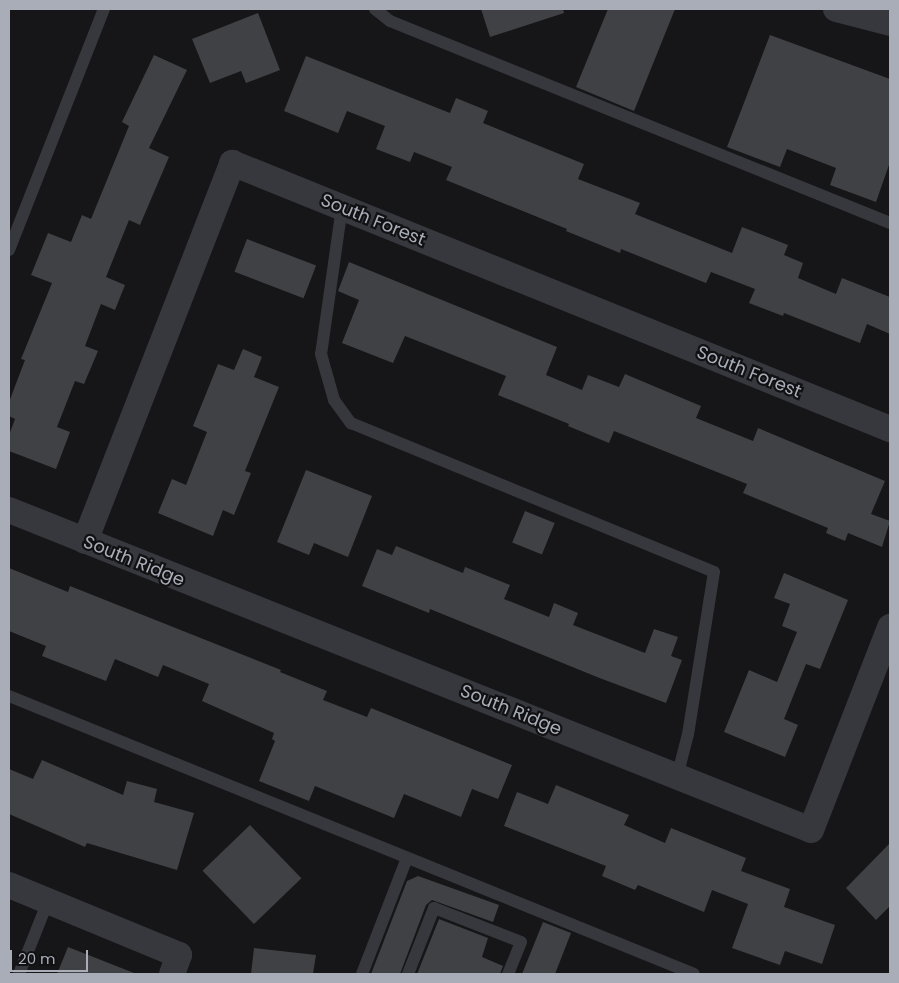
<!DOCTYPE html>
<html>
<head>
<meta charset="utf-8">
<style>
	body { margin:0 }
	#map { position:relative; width:899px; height:983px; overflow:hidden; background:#161618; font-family:Poppins,sans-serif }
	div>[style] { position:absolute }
	.building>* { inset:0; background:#404145; transform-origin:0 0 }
	.service>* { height:12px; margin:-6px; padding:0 6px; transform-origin:6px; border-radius:6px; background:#37383d }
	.minor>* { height:26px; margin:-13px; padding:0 13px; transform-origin:13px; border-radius:13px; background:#37383d }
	span { translate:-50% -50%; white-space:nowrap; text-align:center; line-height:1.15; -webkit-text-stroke:4.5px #111113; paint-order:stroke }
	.street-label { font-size:18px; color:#a8adb8 }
	.frame { position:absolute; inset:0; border:10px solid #a8adb8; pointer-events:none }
	.scale { position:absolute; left:10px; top:950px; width:78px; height:22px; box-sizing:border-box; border:2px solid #a8adb8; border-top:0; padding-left:6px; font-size:15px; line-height:18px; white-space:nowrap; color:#a8adb8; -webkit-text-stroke:4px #111113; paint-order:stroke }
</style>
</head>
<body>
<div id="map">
	<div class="building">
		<div style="clip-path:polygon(481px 9px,563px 9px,564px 13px,490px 37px)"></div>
		<div style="clip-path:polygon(608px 9px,675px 9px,634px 111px,576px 87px)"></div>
		<div style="clip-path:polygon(258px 13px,280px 70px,246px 83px,241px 71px,210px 83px,192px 39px)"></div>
		<div style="clip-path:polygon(770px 35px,890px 79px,890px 162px,876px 202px,830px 185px,836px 168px,787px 149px,780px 167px,727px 147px)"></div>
		<div style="clip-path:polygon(154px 55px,187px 70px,149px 148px,169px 157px,140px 225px,129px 220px,106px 277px,125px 285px,115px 310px,101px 304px,85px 346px,98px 351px,84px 384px,75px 381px,57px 427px,70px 432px,56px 469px,9px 451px,9px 435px,15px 419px,9px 416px,9px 402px,25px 360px,21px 359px,52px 283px,31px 275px,48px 233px,71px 242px,82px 215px,91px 219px,129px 126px,122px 122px)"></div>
		<div style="clip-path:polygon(306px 56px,450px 113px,456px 98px,488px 111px,483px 123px,584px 164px,578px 179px,640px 203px,635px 214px,732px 253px,742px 227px,788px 245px,784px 255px,803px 263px,798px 278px,836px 294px,842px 278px,890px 297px,890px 334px,867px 324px,860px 343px,784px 313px,783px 316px,749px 303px,755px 289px,711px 272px,706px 283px,621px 249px,620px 253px,566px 231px,567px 229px,446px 180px,452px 167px,414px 152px,410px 162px,376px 149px,385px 126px,347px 111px,338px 133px,284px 111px)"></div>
		<div style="left:247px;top:239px;width:74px;height:35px;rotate:21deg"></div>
		<div style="clip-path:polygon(349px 262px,557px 347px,546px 375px,582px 390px,588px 375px,619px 387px,625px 374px,701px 406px,696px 418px,753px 441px,758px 428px,885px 481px,871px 514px,890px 521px,882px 547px,848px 533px,845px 541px,826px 533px,828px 528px,743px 493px,747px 484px,614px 431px,609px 443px,568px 426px,569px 424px,498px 395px,506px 376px,405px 336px,393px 363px,342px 343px,359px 300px,338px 291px)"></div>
		<div style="clip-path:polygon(243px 349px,262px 357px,254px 377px,279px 387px,245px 471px,251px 473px,234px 515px,223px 510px,213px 536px,158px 513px,172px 479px,186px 485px,207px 432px,193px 426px,218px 364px,234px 370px)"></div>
		<div style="clip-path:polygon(306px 470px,372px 496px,348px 557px,314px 543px,309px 555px,277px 542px)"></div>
		<div style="left:525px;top:511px;width:32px;height:34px;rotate:22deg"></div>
		<div style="clip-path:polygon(396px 546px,463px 573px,465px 567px,510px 585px,504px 599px,549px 617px,554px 603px,578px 613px,573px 625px,645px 653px,654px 629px,678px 637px,671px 656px,682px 660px,666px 703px,597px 677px,430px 609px,429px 613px,362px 586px,377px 549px,392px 555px)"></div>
		<div style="clip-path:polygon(9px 568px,68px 592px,70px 586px,281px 670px,280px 672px,327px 691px,323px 700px,367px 717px,371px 708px,512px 765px,498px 799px,472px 789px,461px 817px,404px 794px,394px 818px,315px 786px,309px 801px,259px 781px,275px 741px,272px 739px,274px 733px,202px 701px,209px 684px,163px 665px,158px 677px,115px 659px,106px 681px,42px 656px,46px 646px,9px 631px)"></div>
		<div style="clip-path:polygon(784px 573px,848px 600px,820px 669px,806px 664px,784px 719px,798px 725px,785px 757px,724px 732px,749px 670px,777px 682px,797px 632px,782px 626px,790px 604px,774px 598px)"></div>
		<div style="clip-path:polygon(42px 760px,123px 795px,127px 781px,157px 789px,154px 802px,194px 813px,177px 870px,87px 843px,85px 847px,9px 814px,9px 769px,33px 779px)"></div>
		<div style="clip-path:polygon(556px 785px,629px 815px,624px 825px,665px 843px,671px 828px,746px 858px,741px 871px,790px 889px,784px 907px,835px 925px,822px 964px,785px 951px,780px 965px,732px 948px,748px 904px,712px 890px,704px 912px,638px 885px,635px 890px,602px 876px,606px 866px,504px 826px,517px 792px,548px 804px)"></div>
		<div style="left:250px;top:825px;width:74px;height:66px;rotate:46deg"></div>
		<div style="clip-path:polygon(890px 843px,890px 906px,876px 920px,846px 888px)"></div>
		<div style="clip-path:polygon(418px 876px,499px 905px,493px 922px,432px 900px,426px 905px,400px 974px,371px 974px,407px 881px)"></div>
		<div style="clip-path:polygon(439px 919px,488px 938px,482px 957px,503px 966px,500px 974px,417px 974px)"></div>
		<div style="clip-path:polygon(543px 922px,571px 933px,555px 974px,522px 974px)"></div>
		<div style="clip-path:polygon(68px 947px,134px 973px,134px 974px,57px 974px)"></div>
		<div style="clip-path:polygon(254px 948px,316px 955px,313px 974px,251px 974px)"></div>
	</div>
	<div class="service">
		<div style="left:375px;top:9px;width:19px;rotate:39deg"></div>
		<div style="left:390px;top:21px;width:539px;rotate:22deg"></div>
		<div style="left:342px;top:207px;width:148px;rotate:98.1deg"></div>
		<div style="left:321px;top:354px;width:48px;rotate:74.2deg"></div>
		<div style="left:334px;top:400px;width:29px;rotate:54deg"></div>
		<div style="left:351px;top:423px;width:392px;rotate:22.3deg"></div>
		<div style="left:714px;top:572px;width:164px;rotate:99.1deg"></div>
		<div style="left:688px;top:734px;width:44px;rotate:104.3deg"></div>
		<div style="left:9px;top:250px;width:259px;rotate:-68.5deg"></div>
		<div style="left:9px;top:696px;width:739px;rotate:22.09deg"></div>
		<div style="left:19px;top:974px;width:79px;rotate:-68.3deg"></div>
		<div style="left:362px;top:974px;width:124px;rotate:-68.8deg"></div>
		<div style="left:408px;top:974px;width:71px;rotate:-68.5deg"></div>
		<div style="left:434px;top:908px;width:93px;rotate:21.3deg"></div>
		<div style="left:521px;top:942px;width:35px;rotate:112deg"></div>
	</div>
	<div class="minor">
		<div style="left:836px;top:9px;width:56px;rotate:14.5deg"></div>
		<div style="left:9px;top:510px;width:863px;rotate:21.75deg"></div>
		<div style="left:811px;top:830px;width:218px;rotate:-68.7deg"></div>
		<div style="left:85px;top:541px;width:406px;rotate:-68.7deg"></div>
		<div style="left:232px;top:163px;width:710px;rotate:22.01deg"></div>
		<div style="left:9px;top:885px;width:184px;rotate:22.4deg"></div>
		<div style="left:179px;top:955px;width:20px;rotate:110deg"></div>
	</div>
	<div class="street-label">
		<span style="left:373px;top:220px;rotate:22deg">South Forest</span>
		<span style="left:749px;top:372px;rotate:22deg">South Forest</span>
		<span style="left:134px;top:561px;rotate:22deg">South Ridge</span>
		<span style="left:511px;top:710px;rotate:22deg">South Ridge</span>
	</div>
	<div class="frame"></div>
	<div class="scale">20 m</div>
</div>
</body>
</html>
